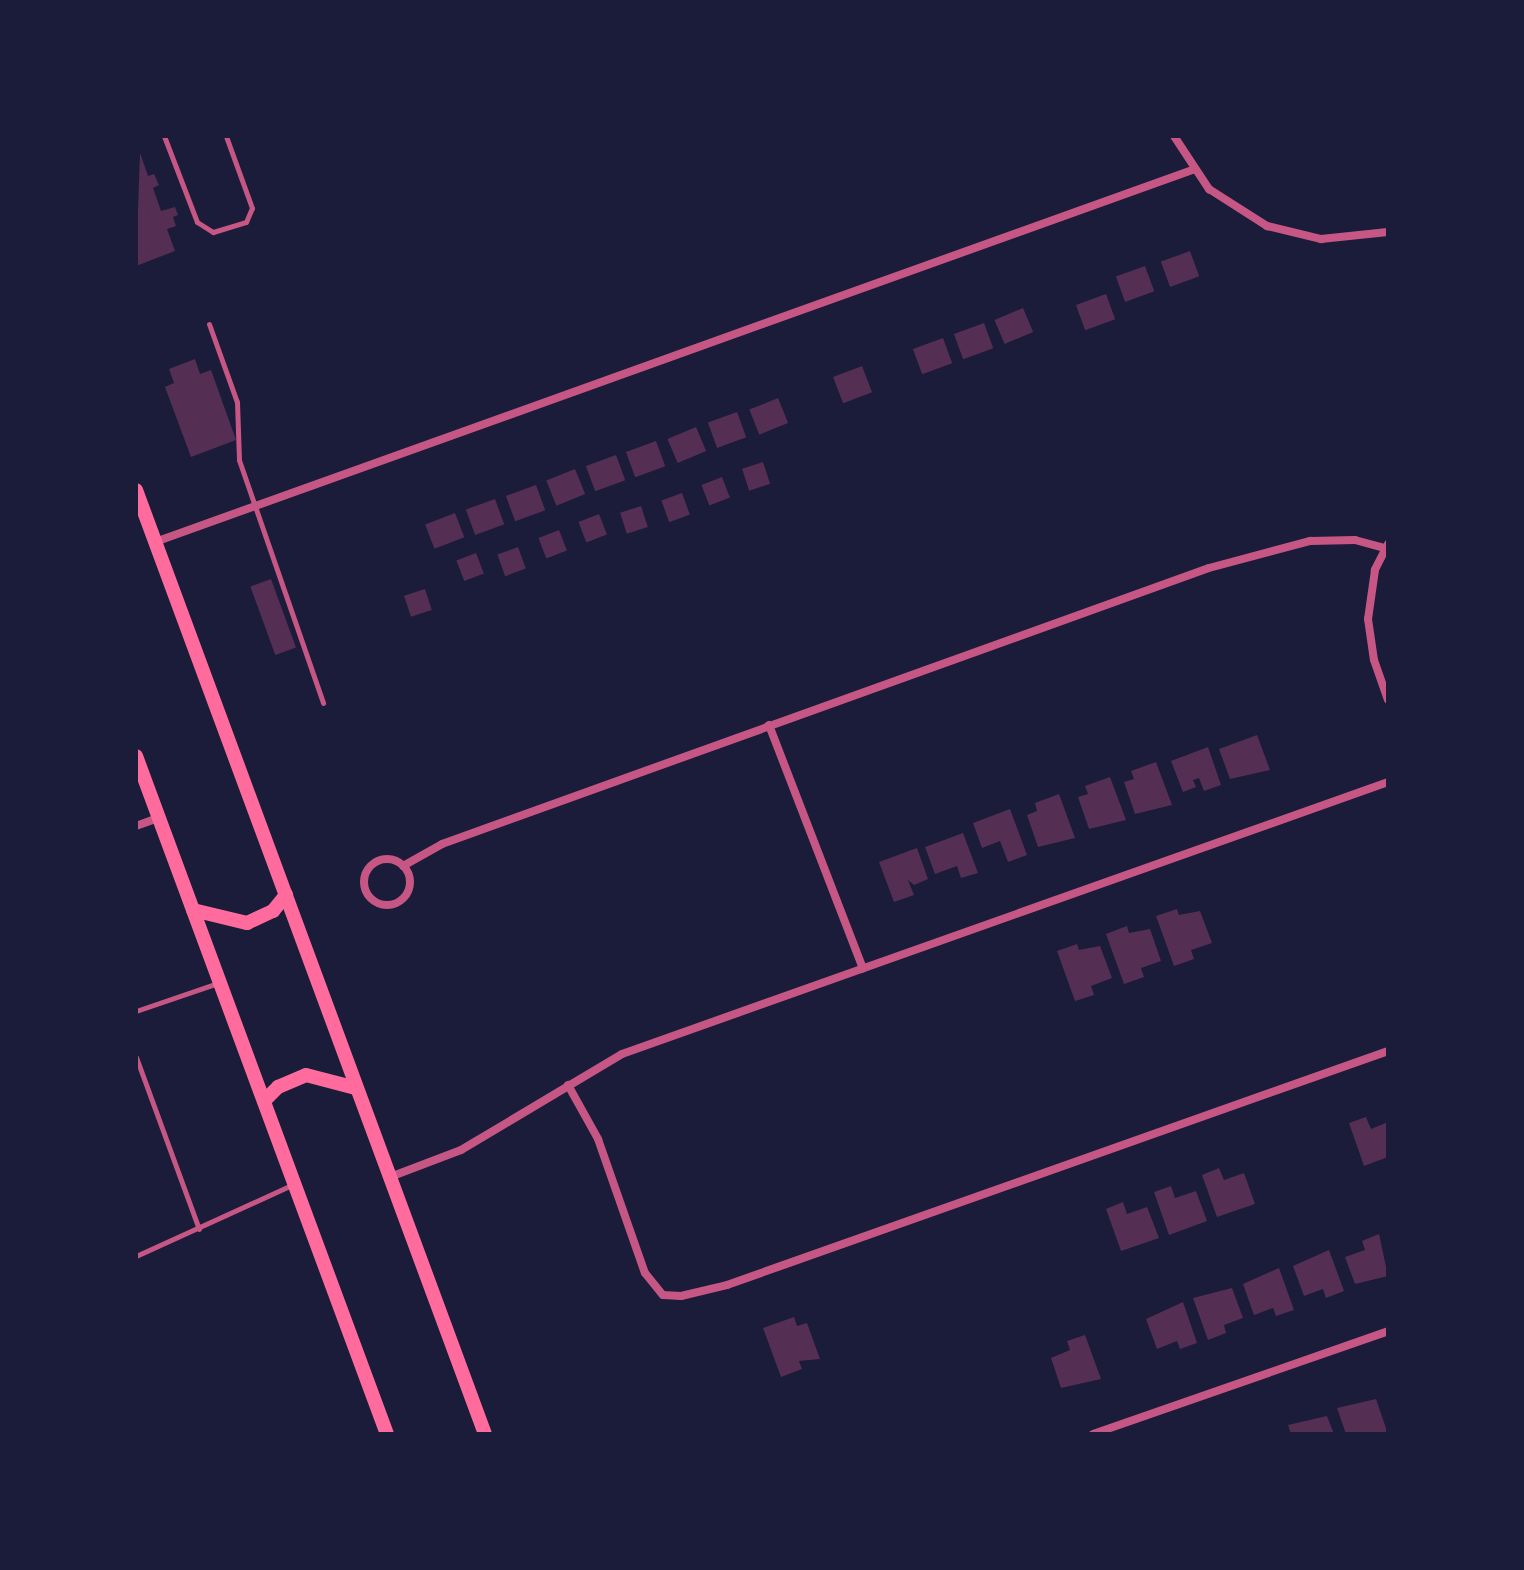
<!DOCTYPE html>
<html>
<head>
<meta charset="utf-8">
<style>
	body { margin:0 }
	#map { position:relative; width:1524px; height:1570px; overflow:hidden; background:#1b1b3a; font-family:Ubuntu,sans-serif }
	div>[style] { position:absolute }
	.building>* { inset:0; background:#542f53; transform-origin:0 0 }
	.service>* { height:5px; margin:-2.5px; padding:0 2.5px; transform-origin:2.5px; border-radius:2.5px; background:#c65784 }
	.minor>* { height:8px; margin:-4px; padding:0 4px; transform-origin:4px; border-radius:4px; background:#c65784 }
	.minor>.ring { margin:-4px; padding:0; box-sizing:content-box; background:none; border:8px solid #c65784; border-radius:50% }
	.primary>* { height:14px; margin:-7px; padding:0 7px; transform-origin:7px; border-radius:7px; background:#ff6b9d }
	span { translate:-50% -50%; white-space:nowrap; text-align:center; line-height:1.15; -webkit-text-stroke:7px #1b1b3a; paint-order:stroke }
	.frame { position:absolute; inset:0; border:138px solid #1b1b3a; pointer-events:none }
</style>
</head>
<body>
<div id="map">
	<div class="building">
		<div style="clip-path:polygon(140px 153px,148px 176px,154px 174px,159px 185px,153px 188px,161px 211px,175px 207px,178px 215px,173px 217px,176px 226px,167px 229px,175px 251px,136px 266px)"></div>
		<div style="left:1190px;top:251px;width:27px;height:31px;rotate:70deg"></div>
		<div style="left:1145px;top:266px;width:27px;height:31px;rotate:70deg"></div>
		<div style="left:1106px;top:294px;width:27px;height:32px;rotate:70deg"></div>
		<div style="left:1023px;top:308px;width:26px;height:31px;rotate:67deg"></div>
		<div style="left:984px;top:323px;width:27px;height:32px;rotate:70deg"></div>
		<div style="left:943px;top:338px;width:27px;height:32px;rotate:70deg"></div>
		<div style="clip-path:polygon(195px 359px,200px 374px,211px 370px,236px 440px,191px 457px,165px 387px,174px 383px,169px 369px)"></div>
		<div style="left:862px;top:366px;width:28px;height:31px;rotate:69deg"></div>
		<div style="left:778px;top:398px;width:27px;height:31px;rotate:68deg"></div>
		<div style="left:737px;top:412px;width:27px;height:31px;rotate:70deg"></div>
		<div style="left:696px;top:427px;width:26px;height:31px;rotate:67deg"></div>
		<div style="left:656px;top:441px;width:27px;height:32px;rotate:70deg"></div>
		<div style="left:616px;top:455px;width:27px;height:32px;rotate:70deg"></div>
		<div style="left:763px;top:462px;width:23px;height:22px;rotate:72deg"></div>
		<div style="left:575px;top:469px;width:27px;height:31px;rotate:68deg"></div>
		<div style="left:722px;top:477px;width:22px;height:22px;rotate:69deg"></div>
		<div style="left:536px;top:485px;width:27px;height:32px;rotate:70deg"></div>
		<div style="left:682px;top:493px;width:23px;height:22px;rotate:70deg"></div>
		<div style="left:495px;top:499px;width:27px;height:31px;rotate:70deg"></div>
		<div style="left:641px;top:506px;width:22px;height:22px;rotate:72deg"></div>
		<div style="left:455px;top:513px;width:26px;height:32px;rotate:69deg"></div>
		<div style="left:599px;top:514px;width:22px;height:22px;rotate:69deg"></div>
		<div style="left:559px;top:530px;width:22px;height:22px;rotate:69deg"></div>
		<div style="left:518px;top:547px;width:23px;height:22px;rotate:70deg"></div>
		<div style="left:476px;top:553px;width:22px;height:21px;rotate:69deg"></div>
		<div style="left:271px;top:579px;width:73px;height:22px;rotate:70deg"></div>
		<div style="left:425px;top:589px;width:22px;height:22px;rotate:72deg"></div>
		<div style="clip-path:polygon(1257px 735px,1270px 770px,1230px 779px,1219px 749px)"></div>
		<div style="clip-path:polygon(1208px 747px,1221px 785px,1204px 791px,1199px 778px,1193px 780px,1196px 787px,1183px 792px,1171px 761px)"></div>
		<div style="clip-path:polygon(1156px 762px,1172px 805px,1135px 814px,1124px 782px,1134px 779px,1131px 771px)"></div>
		<div style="clip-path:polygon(1110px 777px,1126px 820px,1089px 829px,1078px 797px,1088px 794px,1085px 786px)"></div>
		<div style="clip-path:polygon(1059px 794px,1075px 838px,1038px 847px,1027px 815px,1037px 811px,1035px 803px)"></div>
		<div style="clip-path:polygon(1010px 809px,1027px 855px,1008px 862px,1000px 841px,982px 848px,973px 823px)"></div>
		<div style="clip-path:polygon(963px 833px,978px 873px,961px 878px,957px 866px,935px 874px,925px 847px)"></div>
		<div style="clip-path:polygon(917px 848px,928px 879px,914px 885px,908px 880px,914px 895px,894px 902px,879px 862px)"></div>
		<div style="clip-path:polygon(1177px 909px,1179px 915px,1200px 911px,1212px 943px,1191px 950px,1194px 959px,1174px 966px,1156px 916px)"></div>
		<div style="clip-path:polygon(1127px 926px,1129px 933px,1150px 929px,1161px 961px,1141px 968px,1144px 977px,1124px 984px,1106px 934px)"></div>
		<div style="clip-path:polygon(1077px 944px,1079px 950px,1100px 946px,1112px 978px,1091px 986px,1094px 995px,1075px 1001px,1057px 951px)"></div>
		<div style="clip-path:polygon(1366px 1117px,1371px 1129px,1388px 1122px,1388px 1157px,1364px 1166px,1349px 1123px)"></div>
		<div style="clip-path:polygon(1219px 1168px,1224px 1180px,1244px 1173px,1255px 1204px,1217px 1217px,1202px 1175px)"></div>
		<div style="clip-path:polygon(1171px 1186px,1175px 1198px,1196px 1191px,1207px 1221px,1169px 1235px,1154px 1192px)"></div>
		<div style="clip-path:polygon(1123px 1202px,1127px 1214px,1147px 1207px,1159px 1238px,1121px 1251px,1106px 1209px)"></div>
		<div style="clip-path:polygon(1379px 1234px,1388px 1276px,1355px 1284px,1345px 1257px,1365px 1250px,1362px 1241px)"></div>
		<div style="clip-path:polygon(1329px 1250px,1344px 1291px,1326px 1298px,1323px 1289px,1304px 1296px,1293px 1266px)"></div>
		<div style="clip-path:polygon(1279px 1268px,1294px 1310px,1276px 1316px,1273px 1308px,1254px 1315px,1243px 1284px)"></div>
		<div style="clip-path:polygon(1232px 1288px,1243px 1318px,1224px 1325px,1226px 1333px,1208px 1340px,1193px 1298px)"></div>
		<div style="clip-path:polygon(1183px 1302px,1197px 1343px,1180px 1349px,1177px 1341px,1157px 1349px,1146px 1319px)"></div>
		<div style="clip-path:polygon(794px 1317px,797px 1326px,807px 1323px,820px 1359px,799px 1361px,802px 1369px,781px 1377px,763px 1328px)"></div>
		<div style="clip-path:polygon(1085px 1335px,1101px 1379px,1061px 1388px,1051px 1358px,1070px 1350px,1067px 1341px)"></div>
		<div style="clip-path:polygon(1376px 1399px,1388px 1434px,1346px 1434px,1337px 1408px)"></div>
		<div style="clip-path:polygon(1327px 1416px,1334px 1434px,1291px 1434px,1288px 1425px)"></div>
	</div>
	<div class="service">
		<div style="left:164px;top:136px;width:92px;rotate:69deg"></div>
		<div style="left:197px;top:222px;width:19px;rotate:32deg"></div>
		<div style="left:213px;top:232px;width:34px;rotate:-17deg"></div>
		<div style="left:246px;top:222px;width:15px;rotate:-67deg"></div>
		<div style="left:252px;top:208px;width:77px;rotate:-109.9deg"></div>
		<div style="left:209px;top:324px;width:83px;rotate:70.3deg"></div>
		<div style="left:237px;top:402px;width:58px;rotate:88deg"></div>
		<div style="left:239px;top:460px;width:257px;rotate:70.9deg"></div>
		<div style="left:136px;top:1011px;width:87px;rotate:-18.9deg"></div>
		<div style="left:136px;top:1057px;width:183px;rotate:69.9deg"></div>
		<div style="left:136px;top:1256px;width:174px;rotate:-24.5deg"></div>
	</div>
	<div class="minor">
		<div style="left:1174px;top:136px;width:64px;rotate:56.6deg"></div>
		<div style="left:1209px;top:189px;width:69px;rotate:32.5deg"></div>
		<div style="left:1267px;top:226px;width:56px;rotate:13.5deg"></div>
		<div style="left:1321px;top:239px;width:67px;rotate:-6deg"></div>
		<div style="left:155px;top:542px;width:1102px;rotate:-19.73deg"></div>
		<div style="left:1388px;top:544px;width:29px;rotate:117deg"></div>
		<div style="left:1375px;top:570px;width:49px;rotate:98.1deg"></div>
		<div style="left:1368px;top:619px;width:41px;rotate:81.7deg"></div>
		<div style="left:1374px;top:660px;width:42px;rotate:70.7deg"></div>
		<div style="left:769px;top:725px;width:261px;rotate:68.9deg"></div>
		<div style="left:136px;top:826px;width:23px;rotate:-20deg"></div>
		<div class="ring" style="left:364px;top:859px;width:38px;height:38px"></div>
		<div style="left:403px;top:866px;width:45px;rotate:-29.4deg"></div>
		<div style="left:442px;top:844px;width:815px;rotate:-19.79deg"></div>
		<div style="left:1209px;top:568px;width:105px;rotate:-15deg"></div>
		<div style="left:1310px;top:541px;width:45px;rotate:-1.3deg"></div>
		<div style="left:1355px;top:540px;width:31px;rotate:15deg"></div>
		<div style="left:568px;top:1085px;width:62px;rotate:60.9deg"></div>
		<div style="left:598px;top:1139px;width:142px;rotate:70.7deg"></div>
		<div style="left:645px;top:1273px;width:28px;rotate:51deg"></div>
		<div style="left:663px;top:1295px;width:18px;rotate:3deg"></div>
		<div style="left:681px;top:1296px;width:47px;rotate:-13.4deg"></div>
		<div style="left:727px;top:1285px;width:701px;rotate:-19.49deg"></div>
		<div style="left:390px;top:1177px;width:76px;rotate:-20.8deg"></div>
		<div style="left:461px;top:1150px;width:187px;rotate:-30.8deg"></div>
		<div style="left:622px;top:1054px;width:813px;rotate:-19.55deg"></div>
		<div style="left:1093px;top:1434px;width:312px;rotate:-19.2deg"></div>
	</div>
	<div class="primary">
		<div style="left:136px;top:490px;width:1006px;rotate:69.71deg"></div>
		<div style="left:136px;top:756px;width:723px;rotate:69.69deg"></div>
		<div style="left:193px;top:910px;width:56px;rotate:13.5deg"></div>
		<div style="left:247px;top:923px;width:29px;rotate:-25deg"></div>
		<div style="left:273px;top:911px;width:21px;rotate:-51deg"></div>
		<div style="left:264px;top:1101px;width:20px;rotate:-45deg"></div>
		<div style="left:278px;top:1087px;width:30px;rotate:-23deg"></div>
		<div style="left:306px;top:1075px;width:52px;rotate:14.6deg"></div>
	</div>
	<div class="frame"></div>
</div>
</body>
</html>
